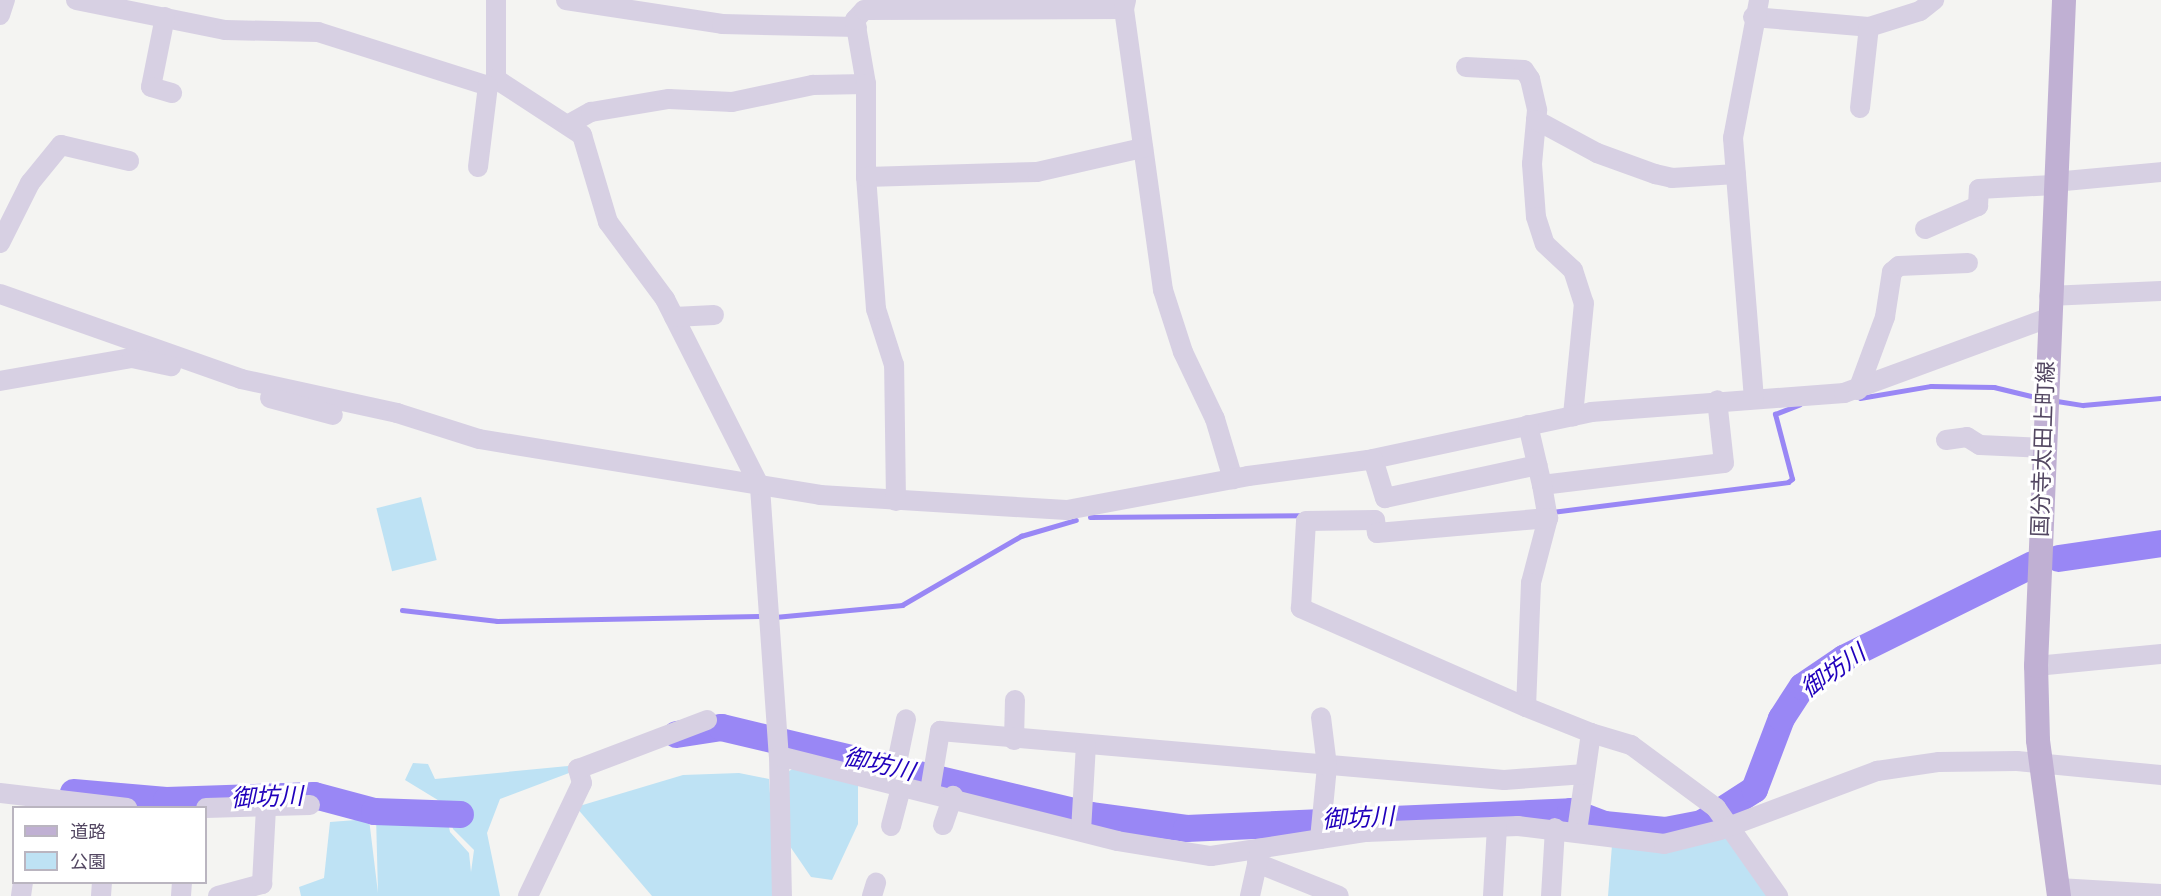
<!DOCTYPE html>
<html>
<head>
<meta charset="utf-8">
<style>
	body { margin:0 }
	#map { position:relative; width:2161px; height:896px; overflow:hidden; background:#f4f4f2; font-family:Jost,"Noto Sans JP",sans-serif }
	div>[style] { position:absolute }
	.green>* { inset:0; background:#bee2f4; transform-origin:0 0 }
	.stream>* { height:4.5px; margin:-2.25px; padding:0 2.25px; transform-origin:2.25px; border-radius:2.25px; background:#9987f5 }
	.river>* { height:27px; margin:-13.5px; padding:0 13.5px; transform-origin:13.5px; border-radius:13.5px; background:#9987f5 }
	.minor>* { height:20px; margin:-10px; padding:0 10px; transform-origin:10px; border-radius:10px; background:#d7d0e3 }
	.major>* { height:24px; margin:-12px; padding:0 12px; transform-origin:12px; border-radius:12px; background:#c0b0d3 }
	span { translate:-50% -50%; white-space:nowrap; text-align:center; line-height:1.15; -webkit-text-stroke:6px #fff; paint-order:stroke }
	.street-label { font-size:22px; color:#534762 }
	.water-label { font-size:24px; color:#2000bc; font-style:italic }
	.legend { position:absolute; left:12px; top:806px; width:195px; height:78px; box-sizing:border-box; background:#fff; border:2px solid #bab5c0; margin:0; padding:8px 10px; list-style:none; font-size:18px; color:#534762 }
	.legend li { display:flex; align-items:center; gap:12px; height:30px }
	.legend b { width:30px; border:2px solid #bab5c0 }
</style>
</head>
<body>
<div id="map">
	<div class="green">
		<div style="left:421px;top:497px;width:65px;height:46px;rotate:76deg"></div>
		<div style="clip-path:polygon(413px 763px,428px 764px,435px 779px,568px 766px,569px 773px,500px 799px,487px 833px,500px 896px,301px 896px,299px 887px,324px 878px,330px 822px,369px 819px,378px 893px,376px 816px,447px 816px,450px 832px,469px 853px,471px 872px,474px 850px,453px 829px,446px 805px,405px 780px)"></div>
		<div style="clip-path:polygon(798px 764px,858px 784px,858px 824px,832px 880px,811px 877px,785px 839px,787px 773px)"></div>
		<div style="clip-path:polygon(739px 773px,769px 779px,777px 896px,652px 896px,576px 807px,683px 775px)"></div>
		<div style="clip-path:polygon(1722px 833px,1774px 896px,1608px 896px,1612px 845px)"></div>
	</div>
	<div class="stream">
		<div style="left:1860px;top:398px;width:72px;rotate:-9.6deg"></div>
		<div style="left:1931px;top:386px;width:63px;rotate:0.9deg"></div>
		<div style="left:1994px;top:387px;width:42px;rotate:13.7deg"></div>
		<div style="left:2057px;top:401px;width:26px;rotate:9deg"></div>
		<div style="left:2083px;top:405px;width:78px;rotate:-5.1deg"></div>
		<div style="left:1552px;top:512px;width:238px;rotate:-7.2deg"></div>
		<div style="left:1788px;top:482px;width:5px;rotate:-37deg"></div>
		<div style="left:1792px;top:479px;width:67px;rotate:-104.7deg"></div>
		<div style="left:1775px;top:414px;width:26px;rotate:-21deg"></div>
		<div style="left:1090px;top:517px;width:213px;rotate:-0.5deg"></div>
		<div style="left:402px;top:610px;width:96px;rotate:6.6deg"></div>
		<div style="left:497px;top:621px;width:262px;rotate:-1.1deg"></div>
		<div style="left:775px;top:617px;width:128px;rotate:-5.4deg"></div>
		<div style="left:902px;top:605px;width:138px;rotate:-30.1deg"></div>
		<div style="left:1021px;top:536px;width:57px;rotate:-16.2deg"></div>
	</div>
	<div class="river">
		<div style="left:2058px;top:558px;width:104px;rotate:-8.3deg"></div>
		<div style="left:676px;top:734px;width:46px;rotate:-8.8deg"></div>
		<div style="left:721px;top:727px;width:379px;rotate:13.4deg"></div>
		<div style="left:1090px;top:815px;width:97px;rotate:7.7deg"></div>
		<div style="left:1186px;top:828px;width:384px;rotate:-2.5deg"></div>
		<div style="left:1570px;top:811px;width:36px;rotate:21deg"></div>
		<div style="left:1604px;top:824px;width:61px;rotate:5.6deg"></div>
		<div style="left:1665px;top:830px;width:37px;rotate:-11deg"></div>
		<div style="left:1701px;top:823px;width:63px;rotate:-32.7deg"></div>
		<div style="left:1754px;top:789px;width:76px;rotate:-69.2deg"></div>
		<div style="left:1781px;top:718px;width:38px;rotate:-57deg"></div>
		<div style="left:1802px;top:686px;width:50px;rotate:-34.3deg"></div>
		<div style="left:1843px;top:658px;width:211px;rotate:-26.4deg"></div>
		<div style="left:73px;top:792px;width:93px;rotate:4.9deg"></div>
		<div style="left:166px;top:800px;width:148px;rotate:-1.9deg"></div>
		<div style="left:314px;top:795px;width:62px;rotate:14.9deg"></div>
		<div style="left:374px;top:811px;width:86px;rotate:2deg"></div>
	</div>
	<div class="minor">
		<div style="left:76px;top:0;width:152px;rotate:11.4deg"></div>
		<div style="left:225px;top:30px;width:93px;rotate:1.2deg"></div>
		<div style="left:318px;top:32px;width:178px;rotate:17.6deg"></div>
		<div style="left:488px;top:86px;width:11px;rotate:-41deg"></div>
		<div style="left:496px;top:0;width:79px;rotate:90deg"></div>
		<div style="left:496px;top:79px;width:103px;rotate:33.1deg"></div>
		<div style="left:582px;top:135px;width:91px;rotate:73.4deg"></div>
		<div style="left:608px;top:222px;width:96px;rotate:53.5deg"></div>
		<div style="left:665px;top:299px;width:211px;rotate:63.2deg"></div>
		<div style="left:760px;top:487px;width:270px;rotate:86deg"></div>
		<div style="left:779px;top:756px;width:140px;rotate:88.8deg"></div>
		<div style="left:566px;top:0;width:158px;rotate:8.7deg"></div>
		<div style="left:722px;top:24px;width:135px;rotate:1.3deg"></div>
		<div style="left:1124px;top:9px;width:284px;rotate:82.1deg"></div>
		<div style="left:1163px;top:290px;width:65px;rotate:72.1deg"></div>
		<div style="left:1183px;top:352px;width:74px;rotate:64.5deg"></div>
		<div style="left:1215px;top:419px;width:63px;rotate:73.3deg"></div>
		<div style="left:0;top:15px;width:16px;rotate:-72deg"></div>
		<div style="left:165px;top:17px;width:71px;rotate:101.3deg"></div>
		<div style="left:151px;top:87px;width:22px;rotate:16deg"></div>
		<div style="left:1753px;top:17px;width:116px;rotate:4.9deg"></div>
		<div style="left:1869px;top:27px;width:53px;rotate:-17.4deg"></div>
		<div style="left:1920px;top:11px;width:18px;rotate:-38deg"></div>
		<div style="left:1466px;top:67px;width:58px;rotate:3deg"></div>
		<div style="left:1524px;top:70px;width:11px;rotate:56deg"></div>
		<div style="left:1530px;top:79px;width:32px;rotate:77deg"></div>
		<div style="left:1537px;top:110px;width:54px;rotate:95.3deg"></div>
		<div style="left:1532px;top:164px;width:53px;rotate:85.7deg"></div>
		<div style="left:1536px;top:217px;width:28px;rotate:72deg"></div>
		<div style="left:1545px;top:244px;width:38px;rotate:43deg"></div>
		<div style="left:1573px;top:270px;width:35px;rotate:72deg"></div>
		<div style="left:1584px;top:303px;width:114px;rotate:95.6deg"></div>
		<div style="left:1860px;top:108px;width:81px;rotate:-83.7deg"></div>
		<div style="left:1536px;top:120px;width:69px;rotate:28.4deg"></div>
		<div style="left:1597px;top:153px;width:62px;rotate:19.9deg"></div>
		<div style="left:1655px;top:174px;width:17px;rotate:13deg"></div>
		<div style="left:1672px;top:178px;width:64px;rotate:-3.6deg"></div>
		<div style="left:571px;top:123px;width:23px;rotate:-29deg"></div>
		<div style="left:591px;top:112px;width:79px;rotate:-9.5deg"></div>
		<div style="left:669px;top:99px;width:63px;rotate:2.7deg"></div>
		<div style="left:732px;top:102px;width:83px;rotate:-11.9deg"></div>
		<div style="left:813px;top:85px;width:53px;rotate:-1.1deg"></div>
		<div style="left:866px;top:84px;width:65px;rotate:-99.8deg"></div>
		<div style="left:855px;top:20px;width:13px;rotate:-48deg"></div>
		<div style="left:864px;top:10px;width:260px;rotate:-0.2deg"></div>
		<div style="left:1124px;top:9px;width:9px;rotate:-77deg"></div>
		<div style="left:478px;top:167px;width:82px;rotate:-83deg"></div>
		<div style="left:866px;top:177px;width:93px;rotate:-90deg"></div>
		<div style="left:2054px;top:182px;width:107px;rotate:-5.3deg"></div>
		<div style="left:1925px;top:229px;width:58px;rotate:-23.5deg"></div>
		<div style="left:1978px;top:206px;width:17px;rotate:-87deg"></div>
		<div style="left:1979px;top:189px;width:75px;rotate:-3.1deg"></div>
		<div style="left:0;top:243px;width:67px;rotate:-63.4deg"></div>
		<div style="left:30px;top:183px;width:49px;rotate:-50.8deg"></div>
		<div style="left:61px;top:145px;width:70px;rotate:13.2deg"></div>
		<div style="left:0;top:294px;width:256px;rotate:19.4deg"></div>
		<div style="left:241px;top:379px;width:160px;rotate:12.3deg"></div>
		<div style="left:397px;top:413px;width:86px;rotate:17.6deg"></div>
		<div style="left:479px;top:439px;width:346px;rotate:9.3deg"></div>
		<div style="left:820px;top:495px;width:247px;rotate:3.5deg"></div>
		<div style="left:1067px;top:510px;width:184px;rotate:-10.6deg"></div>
		<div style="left:1248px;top:476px;width:121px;rotate:-7.6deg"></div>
		<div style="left:1368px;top:460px;width:228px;rotate:-12.1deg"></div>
		<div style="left:1591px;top:412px;width:254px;rotate:-4.3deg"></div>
		<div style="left:1844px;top:393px;width:217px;rotate:-20.2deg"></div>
		<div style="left:2049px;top:296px;width:112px;rotate:-2.6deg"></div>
		<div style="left:674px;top:317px;width:40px;rotate:-2.9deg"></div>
		<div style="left:0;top:381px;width:134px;rotate:-9.9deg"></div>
		<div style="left:132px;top:358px;width:40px;rotate:12deg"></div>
		<div style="left:1858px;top:390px;width:78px;rotate:-69.7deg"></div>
		<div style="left:1885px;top:317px;width:46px;rotate:-81.2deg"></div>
		<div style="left:1892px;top:272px;width:9px;rotate:-41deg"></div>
		<div style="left:1899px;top:266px;width:69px;rotate:-2.5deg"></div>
		<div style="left:270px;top:398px;width:65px;rotate:15.1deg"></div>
		<div style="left:1754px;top:399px;width:262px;rotate:-94.6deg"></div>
		<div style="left:1733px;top:138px;width:140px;rotate:-79.3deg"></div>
		<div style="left:1528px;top:425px;width:62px;rotate:76.9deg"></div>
		<div style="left:1542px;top:485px;width:183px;rotate:-6.9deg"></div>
		<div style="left:1724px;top:463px;width:63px;rotate:-96.3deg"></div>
		<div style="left:1946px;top:440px;width:21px;rotate:-8deg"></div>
		<div style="left:1967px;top:437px;width:15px;rotate:32deg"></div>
		<div style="left:1980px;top:445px;width:63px;rotate:2.7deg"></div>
		<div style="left:1373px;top:459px;width:41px;rotate:72.9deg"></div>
		<div style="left:1385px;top:498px;width:156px;rotate:-12.2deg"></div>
		<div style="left:1542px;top:485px;width:34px;rotate:80deg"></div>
		<div style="left:1548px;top:518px;width:67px;rotate:104.7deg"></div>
		<div style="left:1531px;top:583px;width:124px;rotate:92.3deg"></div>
		<div style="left:1526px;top:707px;width:70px;rotate:21.8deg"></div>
		<div style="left:1591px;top:733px;width:99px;rotate:98.1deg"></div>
		<div style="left:896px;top:501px;width:136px;rotate:-90.8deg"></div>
		<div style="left:894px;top:365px;width:59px;rotate:-107.8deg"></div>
		<div style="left:876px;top:309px;width:132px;rotate:-94.3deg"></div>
		<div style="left:866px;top:177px;width:171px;rotate:-1.7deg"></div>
		<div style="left:1037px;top:172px;width:109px;rotate:-12.8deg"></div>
		<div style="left:2036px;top:666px;width:126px;rotate:-5.5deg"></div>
		<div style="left:1526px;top:707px;width:246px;rotate:-156.3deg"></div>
		<div style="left:1301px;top:608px;width:87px;rotate:-86.7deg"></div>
		<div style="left:1306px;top:521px;width:69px;rotate:-0.8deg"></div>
		<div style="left:1375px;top:520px;width:13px;rotate:81deg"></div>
		<div style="left:1377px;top:533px;width:172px;rotate:-5deg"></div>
		<div style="left:1591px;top:733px;width:42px;rotate:16.7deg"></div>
		<div style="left:1631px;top:745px;width:106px;rotate:36.5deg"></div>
		<div style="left:1716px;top:808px;width:108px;rotate:54.8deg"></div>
		<div style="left:1014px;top:740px;width:40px;rotate:-88.6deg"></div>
		<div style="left:779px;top:756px;width:349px;rotate:14.1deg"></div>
		<div style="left:1117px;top:841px;width:95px;rotate:9.1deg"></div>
		<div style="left:1211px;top:856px;width:157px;rotate:-8.8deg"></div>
		<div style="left:1366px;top:832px;width:152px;rotate:-2.3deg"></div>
		<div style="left:1518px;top:826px;width:147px;rotate:7deg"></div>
		<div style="left:1664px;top:844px;width:58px;rotate:-14deg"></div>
		<div style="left:1720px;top:830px;width:168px;rotate:-20.6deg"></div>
		<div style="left:1877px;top:771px;width:63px;rotate:-8.3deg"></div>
		<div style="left:1939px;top:762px;width:78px;rotate:-0.7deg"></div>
		<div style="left:2017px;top:761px;width:145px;rotate:5.6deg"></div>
		<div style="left:893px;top:782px;width:64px;rotate:-78.3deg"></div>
		<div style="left:930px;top:791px;width:61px;rotate:-80.5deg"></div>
		<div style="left:940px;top:731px;width:566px;rotate:4.97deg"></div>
		<div style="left:1504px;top:780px;width:81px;rotate:-4.2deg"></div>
		<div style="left:0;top:793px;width:128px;rotate:6.7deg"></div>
		<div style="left:206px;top:808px;width:104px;rotate:-1.7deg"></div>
		<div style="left:943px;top:825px;width:31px;rotate:-71deg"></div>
		<div style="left:891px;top:826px;width:43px;rotate:-75.3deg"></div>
		<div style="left:1081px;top:831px;width:86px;rotate:-86.7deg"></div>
		<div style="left:1320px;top:839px;width:73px;rotate:-84.5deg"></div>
		<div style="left:1327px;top:766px;width:49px;rotate:-97deg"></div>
		<div style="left:1257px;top:863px;width:88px;rotate:21.9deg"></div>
		<div style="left:2058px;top:888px;width:103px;rotate:3.3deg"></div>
		<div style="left:21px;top:896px;width:14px;rotate:-82deg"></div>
		<div style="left:101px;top:896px;width:14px;rotate:-86deg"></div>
		<div style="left:181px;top:896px;width:14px;rotate:-86deg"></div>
		<div style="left:218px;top:896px;width:46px;rotate:-15.3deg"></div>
		<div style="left:262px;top:884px;width:77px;rotate:-87deg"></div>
		<div style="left:528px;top:896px;width:125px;rotate:-64.5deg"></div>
		<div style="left:582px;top:783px;width:15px;rotate:-106deg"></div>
		<div style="left:578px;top:769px;width:138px;rotate:-20.8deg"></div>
		<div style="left:872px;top:896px;width:14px;rotate:-73deg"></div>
		<div style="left:1250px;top:896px;width:46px;rotate:-77.5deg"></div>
		<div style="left:1493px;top:896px;width:69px;rotate:-86.7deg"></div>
		<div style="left:1551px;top:896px;width:68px;rotate:-86.6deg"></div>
	</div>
	<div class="major">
		<div style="left:2059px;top:896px;width:157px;rotate:-97.7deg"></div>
		<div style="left:2038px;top:740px;width:74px;rotate:-91.5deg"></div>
		<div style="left:2036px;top:666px;width:667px;rotate:-87.59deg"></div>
	</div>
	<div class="street-label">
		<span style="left:2043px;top:449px;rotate:-88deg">国分寺太田上町線</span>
	</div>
	<div class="water-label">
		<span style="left:1833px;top:671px;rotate:-35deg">御坊川</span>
		<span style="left:879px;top:764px;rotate:13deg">御坊川</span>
		<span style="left:267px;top:797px;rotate:-2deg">御坊川</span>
		<span style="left:1358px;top:818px;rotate:-3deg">御坊川</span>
	</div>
	<ul class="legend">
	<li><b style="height:8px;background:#c0b0d3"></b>道路</li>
	<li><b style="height:16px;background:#bee2f4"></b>公園</li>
	</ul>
</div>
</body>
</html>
